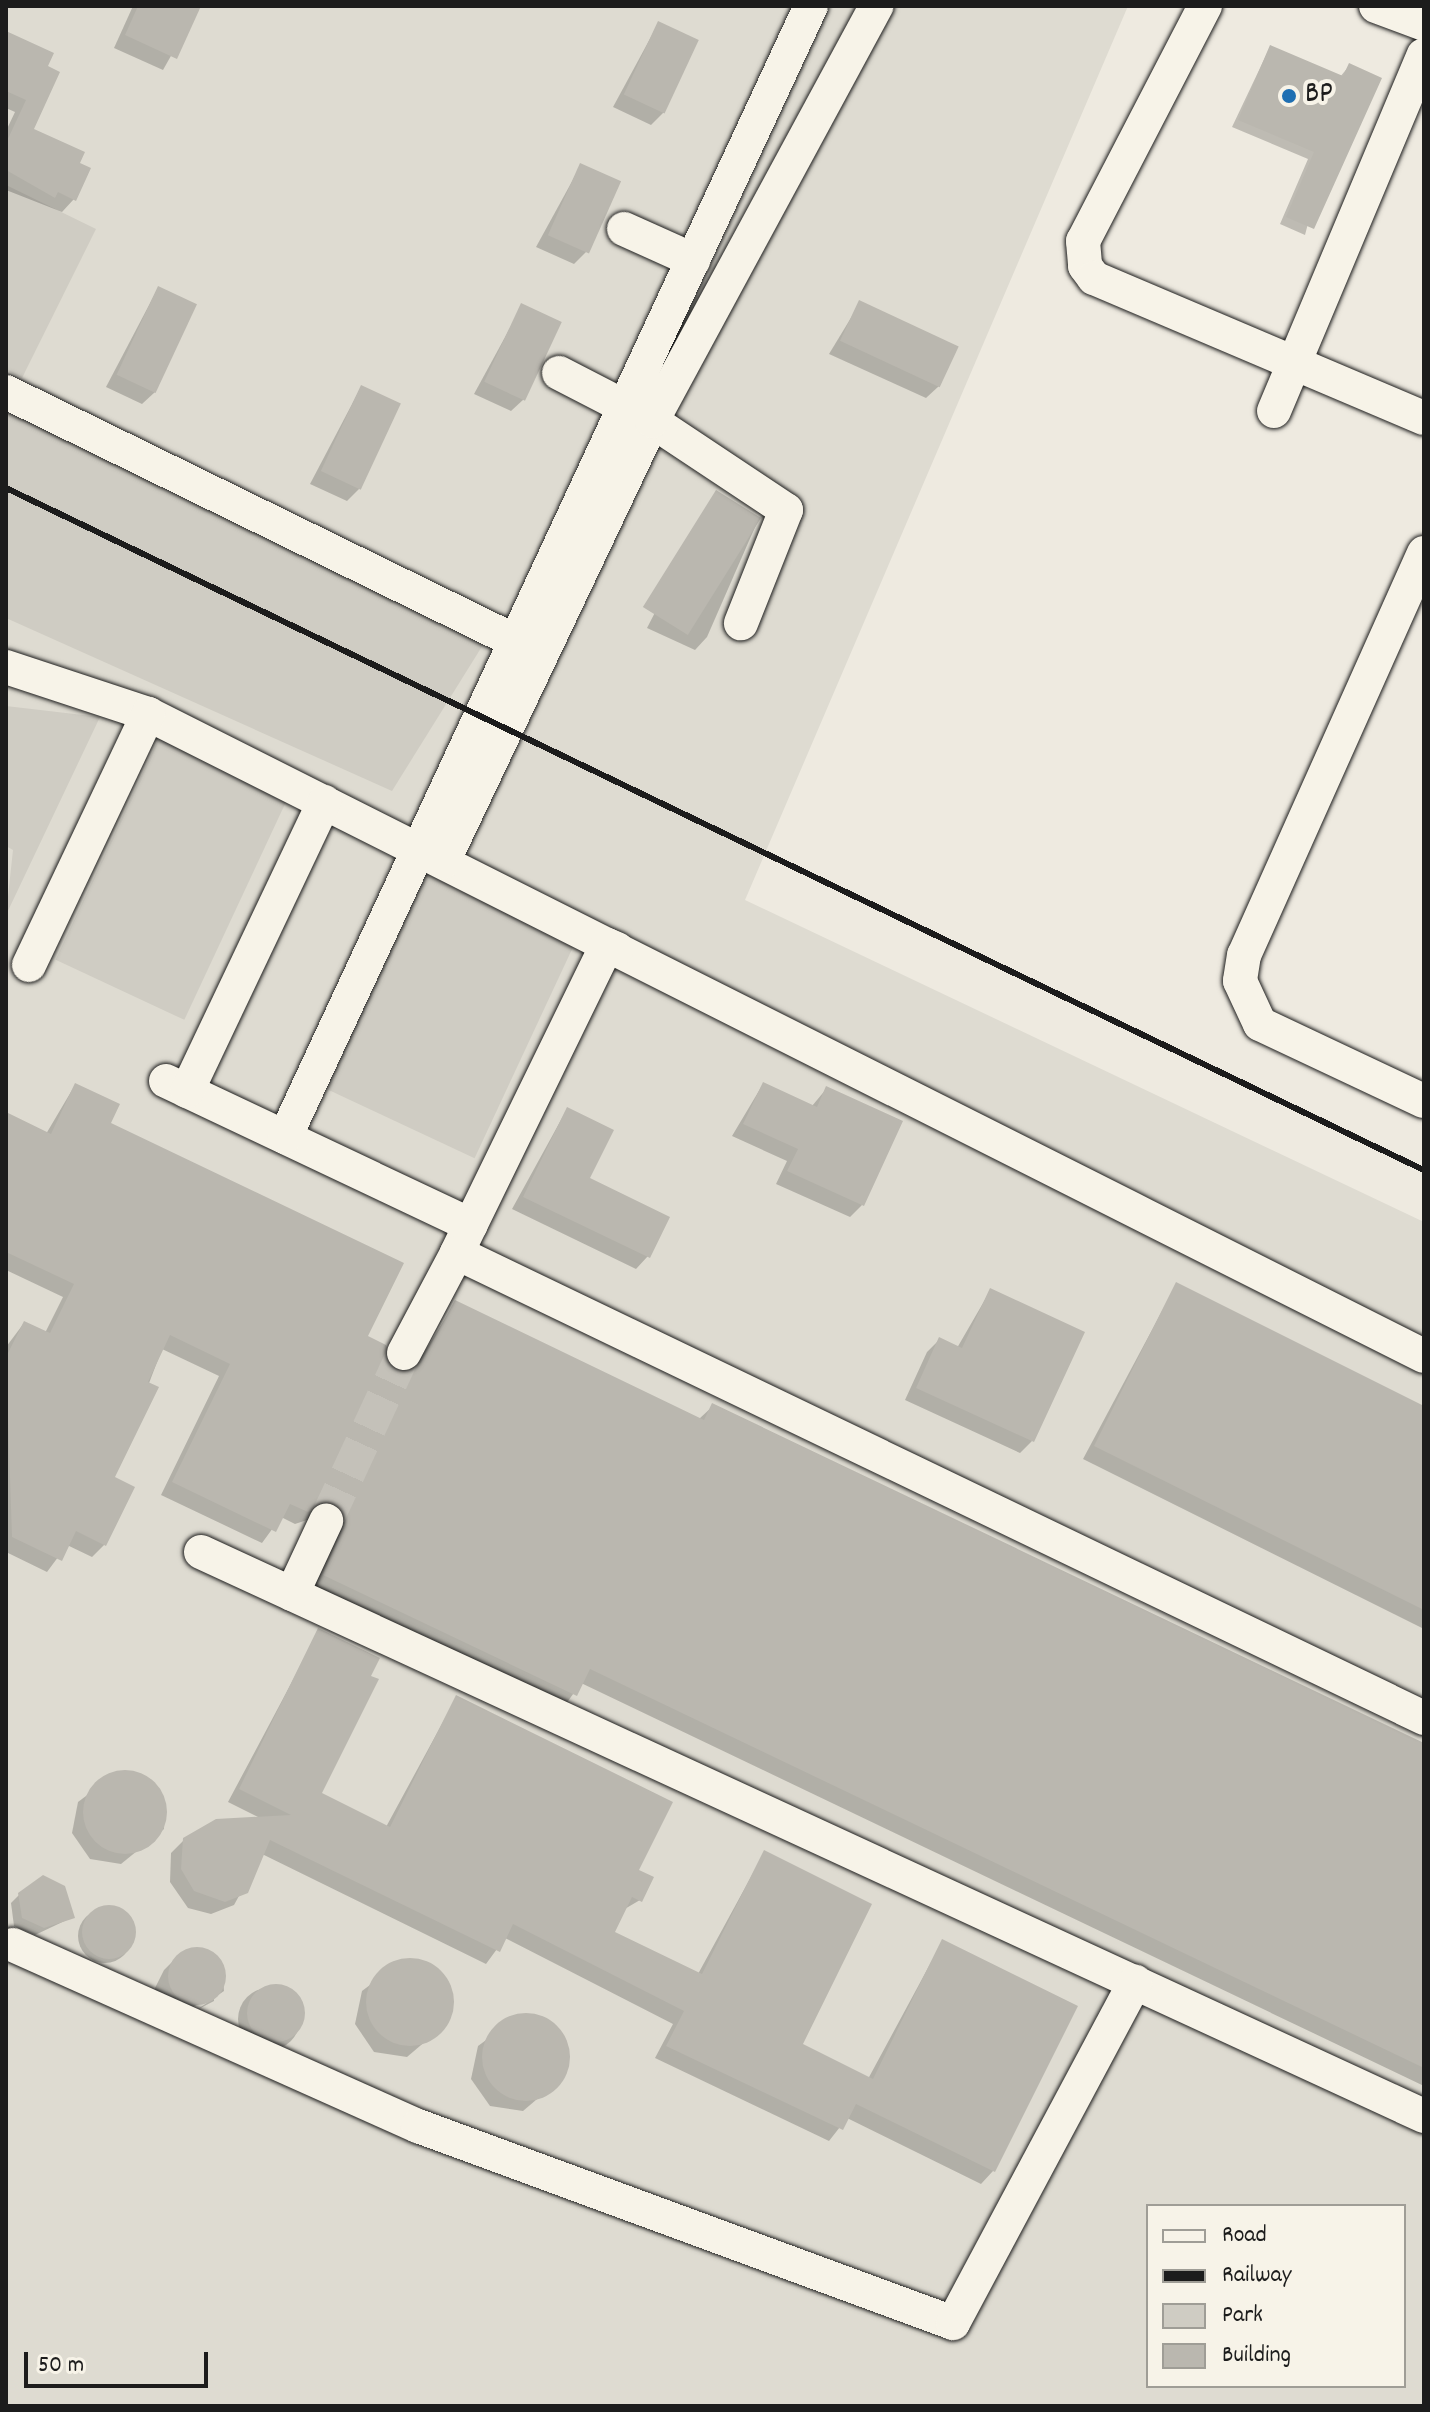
<!DOCTYPE html>
<html>
<head>
<meta charset="utf-8">
<style>
	body { margin:0 }
	#map { position:relative; width:1430px; height:2412px; overflow:hidden; background:#eeeae0; font-family:Dekko,sans-serif }
	div>[style] { position:absolute }
	.built>* { inset:0; background:#dedbd1 }
	.green>* { inset:0; background:#cfccc3; transform-origin:0 0 }
	.shadow>* { inset:0; background:#0003 }
	.round { border-radius:50% }
	.building>* { inset:0; background:#bab7af; transform-origin:0 0 }
	.minor-tunnel>* { height:34px; margin-top:-17px; transform-origin:0; background:repeating-linear-gradient(90deg,#c4c1b9 0 34px,transparent 0 51px) }
	.roads { filter:drop-shadow(0 0 2px #1c1c1c) drop-shadow(0 0 2px #1c1c1c) }
	.minor>* { height:34px; margin:-17px; padding:0 17px; transform-origin:17px; border-radius:17px; background:#f7f3e8 }
	.rail>* { height:6px; margin:-3px; padding:0 3px; transform-origin:3px; border-radius:3px; background:#1c1c1c }
	.dots>* { width:22px; height:22px; translate:-50% -50%; box-sizing:border-box; border:4px solid #f7f3e8; border-radius:50% }
	span { translate:-50% -50%; white-space:nowrap; text-align:center; line-height:1.15; -webkit-text-stroke:8px #f7f3e8; paint-order:stroke }
	.poi-label { font-size:30px; color:#1c1c1c }
	.left { translate:0 -50%; text-align:left }
	.frame { position:absolute; inset:0; border:8px solid #1c1c1c; pointer-events:none }
	.legend { position:absolute; left:1146px; top:2204px; width:260px; height:184px; box-sizing:border-box; background:#f7f3e8; border:2px solid #9f9d96; margin:0; padding:10px 14px; list-style:none; font-size:24px; color:#1c1c1c }
	.legend li { display:flex; align-items:center; gap:16px; height:40px }
	.legend b { width:40px; border:2px solid #9f9d96 }
	.scale { position:absolute; left:24px; top:2352px; width:184px; height:36px; box-sizing:border-box; border:4px solid #1c1c1c; border-top:0; padding-left:10px; font-size:24px; line-height:28px; white-space:nowrap; color:#1c1c1c; -webkit-text-stroke:6px #f7f3e8; paint-order:stroke }
</style>
</head>
<body>
<div id="map">
	<div class="built">
		<div style="clip-path:polygon(evenodd,6px 6px,1128px 6px,745px 900px,1424px 1222px,1424px 2406px,6px 2406px,6px 6px,1148px 2206px,1404px 2206px,1404px 2386px,1148px 2386px,1148px 2206px)"></div>
	</div>
	<div class="green">
		<div style="clip-path:polygon(6px 185px,96px 229px,22px 378px,6px 370px)"></div>
		<div style="clip-path:polygon(6px 401px,486px 640px,392px 791px,6px 618px)"></div>
		<div style="clip-path:polygon(6px 706px,100px 717px,6px 915px,13px 850px,6px 846px)"></div>
		<div style="left:160px;top:736px;width:142px;height:247px;rotate:25deg"></div>
		<div style="left:424px;top:862px;width:171px;height:247px;rotate:25deg"></div>
	</div>
	<div class="shadow">
		<div style="clip-path:polygon(133px 6px,199px 6px,163px 70px,114px 48px)"></div>
		<div style="clip-path:polygon(658px 24px,664px 112px,651px 125px,613px 107px)"></div>
		<div style="clip-path:polygon(6px 33px,45px 67px,31px 130px,77px 164px,74px 199px,62px 212px,6px 190px,6px 131px,15px 112px,6px 108px)"></div>
		<div style="clip-path:polygon(1270px 47px,1340px 77px,1349px 66px,1305px 235px,1280px 224px,1308px 159px,1232px 127px)"></div>
		<div style="clip-path:polygon(581px 165px,586px 252px,574px 264px,536px 247px)"></div>
		<div style="clip-path:polygon(158px 288px,155px 392px,142px 404px,106px 387px)"></div>
		<div style="clip-path:polygon(860px 303px,939px 386px,926px 398px,829px 354px)"></div>
		<div style="clip-path:polygon(522px 306px,524px 399px,511px 411px,474px 394px)"></div>
		<div style="clip-path:polygon(361px 387px,359px 489px,347px 501px,310px 484px)"></div>
		<div style="clip-path:polygon(717px 492px,759px 518px,707px 637px,695px 650px,647px 628px)"></div>
		<div style="clip-path:polygon(763px 1084px,812px 1106px,827px 1088px,862px 1205px,850px 1217px,776px 1184px,787px 1161px,732px 1136px)"></div>
		<div style="clip-path:polygon(75px 1085px,108px 1124px,366px 1337px,393px 1373px,415px 1367px,455px 1303px,699px 1419px,713px 1406px,1424px 1746px,1424px 2086px,581px 1683px,563px 1708px,312px 1587px,322px 1515px,295px 1524px,281px 1517px,262px 1543px,161px 1495px,219px 1376px,162px 1349px,113px 1478px,105px 1544px,92px 1557px,67px 1545px,47px 1572px,6px 1552px,6px 1347px,24px 1323px,45px 1333px,63px 1297px,6px 1270px,6px 1114px,46px 1134px)"></div>
		<div style="clip-path:polygon(567px 1109px,588px 1179px,648px 1256px,636px 1269px,512px 1209px)"></div>
		<div style="clip-path:polygon(1176px 1285px,1424px 1408px,1424px 1629px,1083px 1459px)"></div>
		<div style="clip-path:polygon(990px 1291px,1032px 1441px,1020px 1453px,905px 1400px,927px 1352px,939px 1340px,957px 1348px)"></div>
		<div style="clip-path:polygon(319px 1631px,320px 1794px,386px 1827px,456px 1698px,637px 1871px,640px 1900px,623px 1910px,612px 1933px,698px 1974px,764px 1853px,800px 2045px,868px 2079px,942px 1942px,1075px 2007px,993px 2171px,981px 2184px,847px 2118px,829px 2141px,655px 2058px,673px 2024px,505px 1938px,486px 1964px,262px 1854px,234px 1905px,211px 1914px,188px 1908px,170px 1882px,171px 1853px,184px 1840px,262px 1819px,228px 1802px)"></div>
		<div style="clip-path:polygon(118px 1772px,149px 1780px,163px 1799px,164px 1829px,121px 1864px,90px 1859px,72px 1833px,78px 1802px)"></div>
		<div style="clip-path:polygon(20px 1894px,73px 1917px,35px 1935px,14px 1926px,11px 1903px)"></div>
		<div class="round" style="left:78px;top:1909px;width:54px;height:54px"></div>
		<div style="clip-path:polygon(evenodd,202px 1950px,222px 1967px,224px 1991px,185px 2018px,160px 2006px,155px 1988px,164px 1970px,177px 1957px,202px 1950px,214px 1996px,214px 2001px,191px 2013px,189px 2009px,214px 1996px)"></div>
		<div style="clip-path:polygon(403px 1960px,436px 1969px,452px 1998px,447px 2023px,407px 2057px,374px 2052px,355px 2024px,362px 1991px)"></div>
		<div class="round" style="left:238px;top:1988px;width:62px;height:62px"></div>
		<div style="clip-path:polygon(520px 2015px,545px 2018px,567px 2044px,563px 2077px,523px 2111px,490px 2106px,471px 2079px,478px 2046px)"></div>
	</div>
	<div class="building">
		<div style="clip-path:polygon(138px 6px,201px 6px,177px 59px,125px 35px)"></div>
		<div style="left:658px;top:21px;width:45px;height:81px;rotate:25deg"></div>
		<div style="clip-path:polygon(6px 31px,54px 53px,48px 66px,60px 72px,34px 129px,85px 152px,80px 163px,91px 168px,76px 201px,58px 192px,55px 198px,6px 170px,6px 143px,26px 100px,6px 91px)"></div>
		<div style="clip-path:polygon(1270px 45px,1343px 76px,1349px 63px,1382px 78px,1314px 229px,1286px 217px,1314px 152px,1238px 120px)"></div>
		<div style="left:580px;top:163px;width:45px;height:79px;rotate:24deg"></div>
		<div style="left:158px;top:286px;width:43px;height:98px;rotate:25deg"></div>
		<div style="left:859px;top:300px;width:110px;height:45px;rotate:25deg"></div>
		<div style="left:521px;top:303px;width:45px;height:87px;rotate:25deg"></div>
		<div style="left:361px;top:385px;width:44px;height:95px;rotate:25deg"></div>
		<div style="left:716px;top:490px;width:53px;height:138px;rotate:32deg"></div>
		<div style="clip-path:polygon(763px 1082px,817px 1107px,826px 1086px,903px 1121px,864px 1206px,787px 1171px,798px 1149px,743px 1124px)"></div>
		<div style="clip-path:polygon(75px 1083px,120px 1104px,111px 1123px,404px 1263px,368px 1336px,386px 1345px,395px 1371px,421px 1363px,455px 1300px,704px 1420px,712px 1403px,1424px 1743px,1424px 2068px,590px 1669px,577px 1696px,323px 1575px,346px 1520px,335px 1503px,308px 1512px,290px 1504px,276px 1532px,172px 1482px,230px 1364px,170px 1335px,148px 1382px,159px 1387px,115px 1477px,135px 1487px,106px 1546px,76px 1531px,62px 1561px,12px 1537px,6px 1357px,24px 1321px,50px 1333px,74px 1284px,6px 1252px,6px 1112px,51px 1134px)"></div>
		<div style="clip-path:polygon(567px 1107px,614px 1130px,590px 1178px,670px 1217px,650px 1258px,523px 1197px)"></div>
		<div style="clip-path:polygon(1176px 1282px,1424px 1406px,1424px 1610px,1094px 1446px)"></div>
		<div style="clip-path:polygon(990px 1288px,1085px 1332px,1034px 1442px,916px 1388px,939px 1337px,962px 1348px)"></div>
		<div style="clip-path:polygon(318px 1628px,380px 1658px,371px 1676px,379px 1679px,322px 1793px,390px 1827px,456px 1695px,673px 1802px,639px 1870px,654px 1877px,642px 1902px,632px 1897px,615px 1932px,702px 1974px,764px 1850px,872px 1904px,803px 2044px,873px 2079px,942px 1939px,1078px 2006px,995px 2172px,856px 2104px,843px 2130px,666px 2046px,684px 2011px,513px 1924px,500px 1952px,270px 1840px,248px 1893px,225px 1902px,194px 1891px,181px 1869px,183px 1838px,216px 1819px,291px 1815px,239px 1789px)"></div>
		<div class="round" style="left:83px;top:1770px;width:84px;height:84px"></div>
		<div style="clip-path:polygon(43px 1875px,65px 1886px,75px 1918px,44px 1928px,22px 1918px,18px 1893px)"></div>
		<div class="round" style="left:82px;top:1905px;width:54px;height:54px"></div>
		<div class="round" style="left:168px;top:1947px;width:58px;height:58px"></div>
		<div class="round" style="left:366px;top:1958px;width:88px;height:88px"></div>
		<div class="round" style="left:247px;top:1984px;width:58px;height:58px"></div>
		<div class="round" style="left:482px;top:2013px;width:88px;height:88px"></div>
	</div>
	<div class="minor-tunnel">
		<div style="left:326px;top:1521px;width:185px;rotate:-65.1deg"></div>
	</div>
	<div class="roads">
		<div class="minor">
			<div style="left:1205px;top:6px;width:265px;rotate:117.4deg"></div>
			<div style="left:1083px;top:241px;width:25px;rotate:85deg"></div>
			<div style="left:1085px;top:266px;width:15px;rotate:53deg"></div>
			<div style="left:1094px;top:278px;width:358px;rotate:23deg"></div>
			<div style="left:1376px;top:6px;width:51px;rotate:20.6deg"></div>
			<div style="left:624px;top:229px;width:76px;rotate:24.2deg"></div>
			<div style="left:559px;top:373px;width:105px;rotate:27.3deg"></div>
			<div style="left:652px;top:421px;width:161px;rotate:33.6deg"></div>
			<div style="left:786px;top:510px;width:122px;rotate:111.7deg"></div>
			<div style="left:6px;top:392px;width:569px;rotate:26.07deg"></div>
			<div style="left:1274px;top:411px;width:386px;rotate:-67.2deg"></div>
			<div style="left:1424px;top:553px;width:440px;rotate:114.1deg"></div>
			<div style="left:1244px;top:955px;width:26px;rotate:99deg"></div>
			<div style="left:1240px;top:981px;width:47px;rotate:65.1deg"></div>
			<div style="left:1260px;top:1024px;width:181px;rotate:25.2deg"></div>
			<div style="left:6px;top:667px;width:150px;rotate:18.3deg"></div>
			<div style="left:148px;top:714px;width:1428px;rotate:26.71deg"></div>
			<div style="left:443px;top:862px;width:488px;rotate:-64.6deg"></div>
			<div style="left:652px;top:421px;width:472px;rotate:-61.6deg"></div>
			<div style="left:617px;top:949px;width:11px;rotate:-158deg"></div>
			<div style="left:607px;top:945px;width:343px;rotate:116deg"></div>
			<div style="left:457px;top:1253px;width:1073px;rotate:25.68deg"></div>
			<div style="left:29px;top:965px;width:278px;rotate:-64.6deg"></div>
			<div style="left:166px;top:1081px;width:337px;rotate:25.3deg"></div>
			<div style="left:187px;top:1091px;width:320px;rotate:-64.6deg"></div>
			<div style="left:285px;top:1137px;width:1247px;rotate:-65.06deg"></div>
			<div style="left:404px;top:1353px;width:113px;rotate:-62.1deg"></div>
			<div style="left:201px;top:1552px;width:1347px;rotate:24.76deg"></div>
			<div style="left:292px;top:1594px;width:81px;rotate:-65deg"></div>
			<div style="left:13px;top:1945px;width:444px;rotate:24.1deg"></div>
			<div style="left:418px;top:2126px;width:570px;rotate:20.21deg"></div>
			<div style="left:953px;top:2323px;width:387px;rotate:-61.9deg"></div>
		</div>
	</div>
	<div class="rail">
		<div style="left:6px;top:488px;width:1573px;rotate:25.69deg"></div>
	</div>
	<div class="dots">
		<div style="left:1289px;top:96px;background:#1f6fb2"></div>
	</div>
	<div class="poi-label">
		<span class="left" style="left:1305px;top:96px">BP</span>
	</div>
	<div class="frame"></div>
	<ul class="legend">
	<li><b style="height:10px;background:#f7f3e8"></b>Road</li>
	<li><b style="height:10px;background:#1c1c1c"></b>Railway</li>
	<li><b style="height:22px;background:#cfccc3"></b>Park</li>
	<li><b style="height:22px;background:#bab7af"></b>Building</li>
	</ul>
	<div class="scale">50 m</div>
</div>
</body>
</html>
